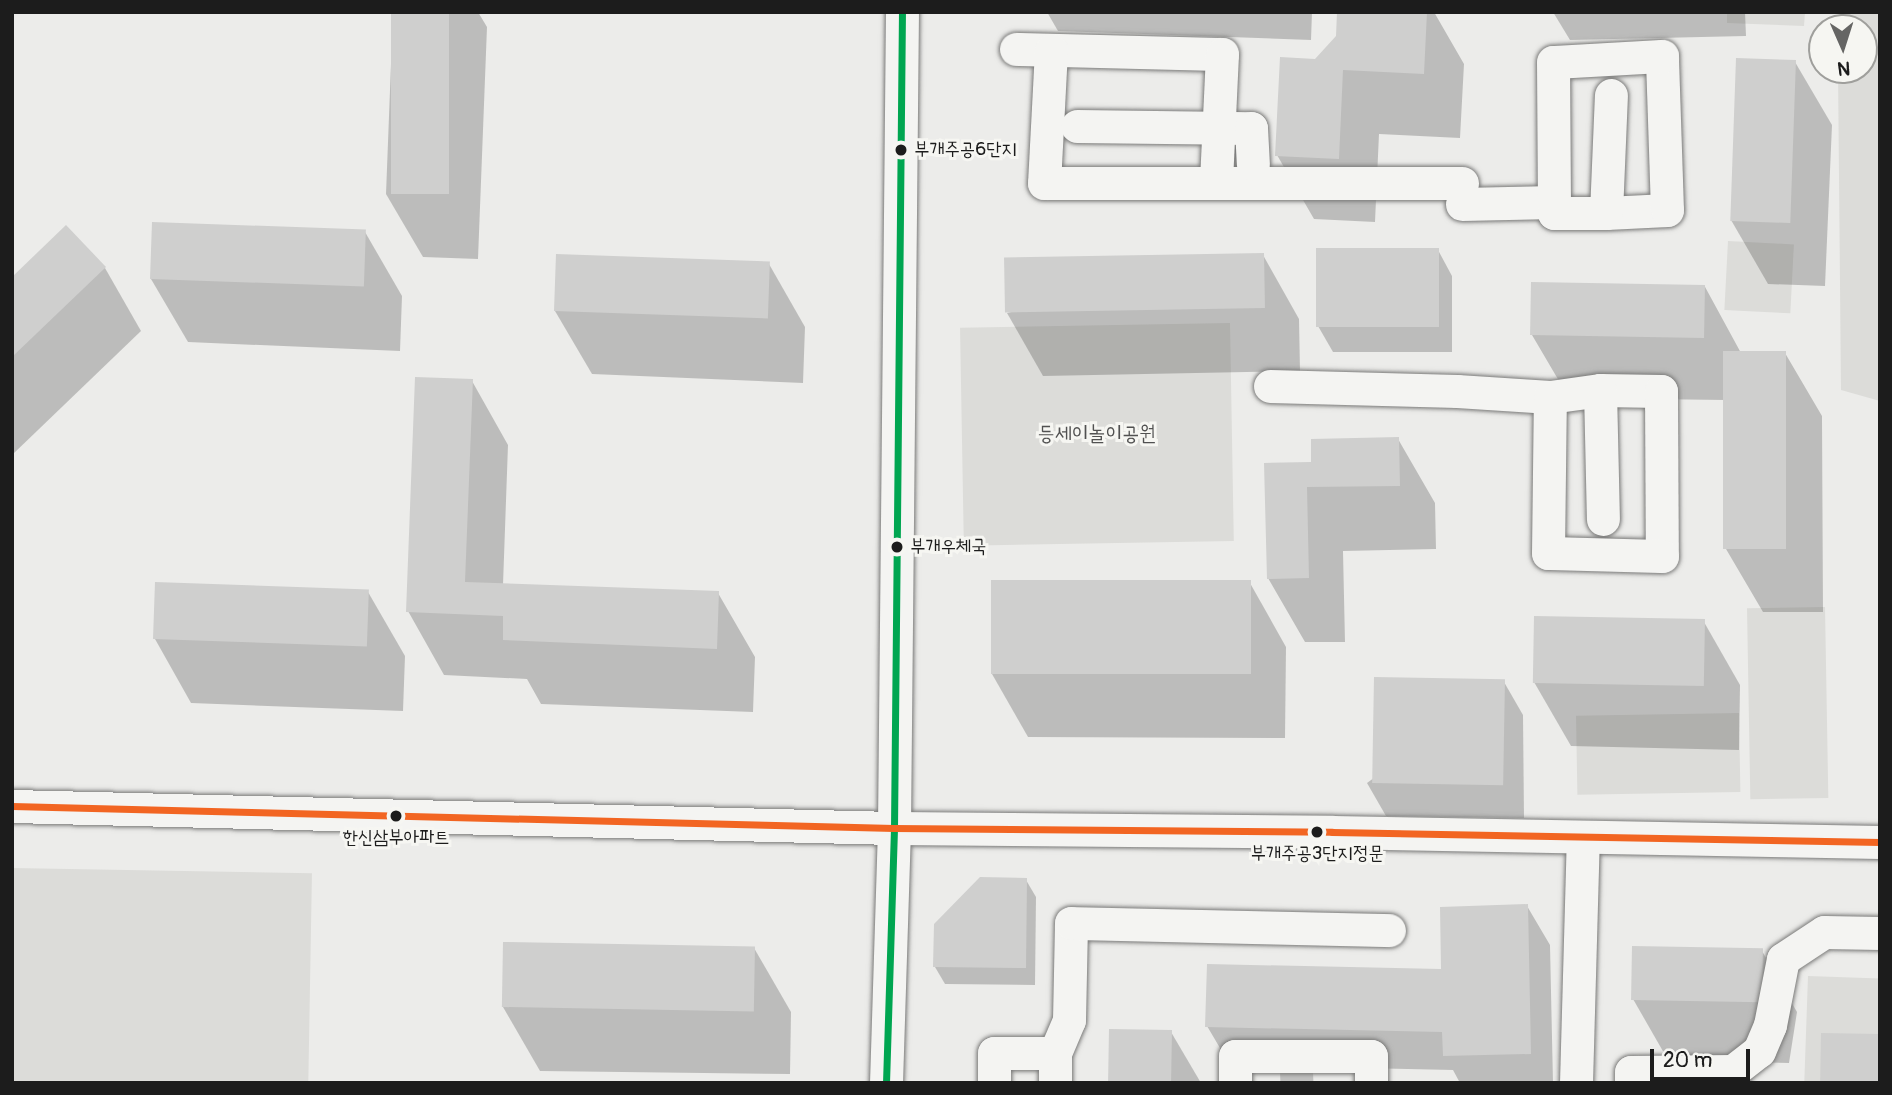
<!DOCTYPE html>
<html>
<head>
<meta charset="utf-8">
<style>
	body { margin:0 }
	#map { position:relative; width:1892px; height:1095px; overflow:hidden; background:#ececea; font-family:Pangolin,"Poor Story",sans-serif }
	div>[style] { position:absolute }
	.built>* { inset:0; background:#dcdcd9; transform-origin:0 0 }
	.shadow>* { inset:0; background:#0003 }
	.building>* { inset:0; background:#cfcfce; transform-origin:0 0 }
	.minor-tunnel>* { height:33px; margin-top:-16.5px; transform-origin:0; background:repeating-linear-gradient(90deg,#c2c2c1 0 33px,transparent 0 50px) }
	.roads { filter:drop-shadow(0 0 2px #7a7a79) drop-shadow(0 0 2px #7a7a79) }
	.minor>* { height:33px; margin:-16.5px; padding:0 16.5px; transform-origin:16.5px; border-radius:16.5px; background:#f4f4f2 }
	.bus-1>* { height:7px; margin:-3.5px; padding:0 3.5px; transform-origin:3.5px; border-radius:3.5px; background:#00a651 }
	.bus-2>* { height:7px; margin:-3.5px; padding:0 3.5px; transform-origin:3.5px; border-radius:3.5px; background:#f26522 }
	.dots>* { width:19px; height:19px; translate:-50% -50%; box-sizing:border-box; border:4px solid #f6f6f2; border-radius:50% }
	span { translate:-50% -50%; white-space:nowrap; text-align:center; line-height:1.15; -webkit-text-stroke:6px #f6f6f2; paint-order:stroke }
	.bus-label { font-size:19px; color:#1c1c1c }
	.left { translate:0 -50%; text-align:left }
	.park-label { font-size:21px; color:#515151 }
	.frame { position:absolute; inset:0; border:14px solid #1c1c1c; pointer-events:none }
	.north { position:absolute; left:1808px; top:14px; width:70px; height:70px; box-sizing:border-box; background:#f6f6f2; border:2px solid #9f9f9c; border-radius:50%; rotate:177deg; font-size:19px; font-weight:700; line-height:28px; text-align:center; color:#1c1c1c }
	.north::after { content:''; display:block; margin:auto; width:24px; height:32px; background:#656564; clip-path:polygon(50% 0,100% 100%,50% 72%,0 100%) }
	.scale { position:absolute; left:1650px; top:1049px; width:100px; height:32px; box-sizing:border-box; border:4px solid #1c1c1c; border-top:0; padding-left:9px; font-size:21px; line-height:24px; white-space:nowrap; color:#1c1c1c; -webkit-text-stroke:5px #f6f6f2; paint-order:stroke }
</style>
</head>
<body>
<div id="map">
	<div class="built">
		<div style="clip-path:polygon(1727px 12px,1805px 12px,1804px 26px,1727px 23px)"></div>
		<div style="clip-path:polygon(1839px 12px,1880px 12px,1880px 401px,1841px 390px,1838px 70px,1864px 70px,1864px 28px,1838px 28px)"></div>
		<div style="left:1728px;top:241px;width:66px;height:69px;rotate:3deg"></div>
		<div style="left:1230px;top:323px;width:218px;height:270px;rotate:89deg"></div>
		<div style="left:1825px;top:607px;width:191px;height:78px;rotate:89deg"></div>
		<div style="left:1739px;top:713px;width:79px;height:163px;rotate:89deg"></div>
		<div style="left:12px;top:868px;width:300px;height:215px;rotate:1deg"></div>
		<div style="left:1808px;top:976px;width:72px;height:107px;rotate:2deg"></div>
	</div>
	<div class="shadow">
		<div style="clip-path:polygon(393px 12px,478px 12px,487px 27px,478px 259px,423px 257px,386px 194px)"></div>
		<div style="clip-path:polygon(1047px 12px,1312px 12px,1311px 40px,1058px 31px)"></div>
		<div style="clip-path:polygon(1339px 12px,1434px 12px,1464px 64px,1460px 138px,1379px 134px,1375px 222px,1314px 219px,1277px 155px,1316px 60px,1338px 37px)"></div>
		<div style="clip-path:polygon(1553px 12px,1745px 12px,1746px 36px,1570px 40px)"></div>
		<div style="clip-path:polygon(1795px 62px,1832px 125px,1825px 286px,1768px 284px,1731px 220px)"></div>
		<div style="clip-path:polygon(365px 232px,402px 296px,400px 351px,188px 342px,151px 279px)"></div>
		<div style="clip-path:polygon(1438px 250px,1452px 276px,1452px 352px,1333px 352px,1318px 326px)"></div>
		<div style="clip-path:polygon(1263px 255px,1299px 319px,1300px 371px,1043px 376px,1007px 313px)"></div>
		<div style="clip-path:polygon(769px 264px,805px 327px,803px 383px,592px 374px,555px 311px)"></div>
		<div style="clip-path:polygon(105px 268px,141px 331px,12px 455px,12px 280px)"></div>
		<div style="clip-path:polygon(1704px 285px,1741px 353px,1785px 353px,1822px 416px,1823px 612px,1763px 612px,1726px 549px,1725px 400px,1569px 398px,1532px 335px)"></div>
		<div style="clip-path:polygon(472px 381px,508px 445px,503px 585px,718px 593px,755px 657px,753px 712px,541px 704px,527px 679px,444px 675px,408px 611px)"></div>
		<div style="clip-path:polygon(1398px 439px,1435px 503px,1436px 549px,1343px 551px,1345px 642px,1305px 642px,1268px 578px,1313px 464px)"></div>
		<div style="clip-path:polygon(1250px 583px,1286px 647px,1285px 738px,1028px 737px,992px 674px)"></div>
		<div style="clip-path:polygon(368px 592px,405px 656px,403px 711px,191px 703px,155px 639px)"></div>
		<div style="clip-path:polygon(1704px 622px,1740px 685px,1739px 750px,1571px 746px,1534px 682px)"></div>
		<div style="clip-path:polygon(1504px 682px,1523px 715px,1524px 818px,1386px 816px,1367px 783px)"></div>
		<div style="clip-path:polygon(1026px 880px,1036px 897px,1035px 985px,945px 984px,935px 967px)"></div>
		<div style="clip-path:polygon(1527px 906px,1550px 945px,1553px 1083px,1460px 1083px,1453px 1070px,1230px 1065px,1207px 1026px,1443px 971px)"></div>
		<div style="clip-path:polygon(504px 944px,754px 948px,791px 1012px,790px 1074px,540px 1071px,503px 1007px)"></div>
		<div style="clip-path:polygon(1762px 951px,1797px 1012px,1789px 1063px,1668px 1060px,1633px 999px)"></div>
		<div style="clip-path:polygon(1171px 1032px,1201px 1083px,1110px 1083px)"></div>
	</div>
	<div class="building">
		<div style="left:391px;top:12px;width:58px;height:182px"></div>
		<div style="clip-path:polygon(1337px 12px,1427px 12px,1424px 74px,1343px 70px,1339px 159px,1275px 156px,1280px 57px,1315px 59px,1336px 36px)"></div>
		<div style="left:1736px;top:58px;width:60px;height:163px;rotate:2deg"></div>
		<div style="left:152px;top:222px;width:214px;height:57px;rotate:2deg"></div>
		<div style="clip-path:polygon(66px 225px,106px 267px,12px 357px,12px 277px)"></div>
		<div style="left:1316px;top:248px;width:123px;height:79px"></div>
		<div style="left:1264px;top:253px;width:55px;height:260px;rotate:89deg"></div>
		<div style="left:556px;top:254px;width:214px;height:57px;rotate:2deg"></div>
		<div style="left:1531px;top:282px;width:174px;height:53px;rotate:1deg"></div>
		<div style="left:1786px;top:351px;width:198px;height:63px;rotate:90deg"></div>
		<div style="clip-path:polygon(415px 377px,473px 379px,465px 582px,719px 591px,717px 649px,503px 640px,503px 616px,406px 612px)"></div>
		<div style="clip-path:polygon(1399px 437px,1400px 486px,1307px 487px,1309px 578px,1267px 579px,1264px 463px,1311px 462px,1311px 439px)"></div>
		<div style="left:991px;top:580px;width:260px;height:94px"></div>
		<div style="left:155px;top:582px;width:214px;height:57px;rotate:2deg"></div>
		<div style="left:1534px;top:616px;width:171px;height:67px;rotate:1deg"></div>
		<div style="left:1374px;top:677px;width:131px;height:106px;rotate:1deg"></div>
		<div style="clip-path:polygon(980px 877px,1027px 878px,1026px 968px,933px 967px,934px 924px)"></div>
		<div style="clip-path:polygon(1528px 904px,1531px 1054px,1443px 1056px,1442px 1032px,1205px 1027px,1207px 964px,1441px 969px,1440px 907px)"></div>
		<div style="left:503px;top:942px;width:252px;height:65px;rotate:1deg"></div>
		<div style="left:1632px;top:946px;width:131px;height:54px;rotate:1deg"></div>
		<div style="left:1109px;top:1029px;width:63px;height:54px;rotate:1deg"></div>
		<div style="left:1821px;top:1033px;width:59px;height:50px;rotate:1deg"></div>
	</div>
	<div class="minor-tunnel">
		<div style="left:1296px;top:1056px;width:27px;rotate:88deg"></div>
	</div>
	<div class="roads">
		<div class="minor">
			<div style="left:1016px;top:49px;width:206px;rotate:1.4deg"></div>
			<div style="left:1222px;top:54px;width:128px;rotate:92.7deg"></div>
			<div style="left:1051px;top:50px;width:133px;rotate:93deg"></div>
			<div style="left:1044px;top:183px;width:418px"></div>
			<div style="left:1077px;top:126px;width:174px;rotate:0.7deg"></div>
			<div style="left:1251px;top:128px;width:36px;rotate:87deg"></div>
			<div style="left:1462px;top:204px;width:92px;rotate:-1.2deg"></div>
			<div style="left:1606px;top:213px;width:61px;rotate:-2.8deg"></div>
			<div style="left:1667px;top:210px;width:154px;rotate:-91.9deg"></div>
			<div style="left:1662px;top:56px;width:109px;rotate:176.8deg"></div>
			<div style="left:1553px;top:62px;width:151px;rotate:89.6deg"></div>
			<div style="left:1554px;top:213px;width:52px"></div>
			<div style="left:1606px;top:213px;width:118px;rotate:-87.6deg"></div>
			<div style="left:1270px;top:386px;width:187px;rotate:1.5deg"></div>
			<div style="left:1457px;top:391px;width:93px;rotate:3.7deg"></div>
			<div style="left:1600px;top:390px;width:61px;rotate:0.9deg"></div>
			<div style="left:1661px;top:391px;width:165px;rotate:89.7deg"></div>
			<div style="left:1662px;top:556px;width:114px;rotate:-178.5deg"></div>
			<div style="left:1548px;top:553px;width:156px;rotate:-89.3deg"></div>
			<div style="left:1550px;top:397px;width:50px;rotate:-8deg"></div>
			<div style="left:1600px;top:390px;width:129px;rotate:88.7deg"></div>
			<div style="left:12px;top:806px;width:882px;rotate:1.43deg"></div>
			<div style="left:894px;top:828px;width:438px;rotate:0.5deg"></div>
			<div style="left:1332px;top:832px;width:548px;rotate:1.05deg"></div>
			<div style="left:1733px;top:1071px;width:33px;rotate:-38deg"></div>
			<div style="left:1759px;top:1051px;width:28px;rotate:-67deg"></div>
			<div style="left:1770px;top:1025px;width:67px;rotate:-78.9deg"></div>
			<div style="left:1783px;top:959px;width:49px;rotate:-33.4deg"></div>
			<div style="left:1824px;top:932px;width:56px;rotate:1deg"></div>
			<div style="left:886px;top:1083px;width:255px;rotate:-88.2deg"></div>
			<div style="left:894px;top:828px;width:816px;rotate:-89.44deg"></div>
			<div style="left:994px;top:1083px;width:30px;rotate:-90deg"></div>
			<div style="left:994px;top:1053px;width:61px"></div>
			<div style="left:1055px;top:1083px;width:30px;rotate:-90deg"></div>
			<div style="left:1055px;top:1053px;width:36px;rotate:-67deg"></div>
			<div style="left:1069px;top:1020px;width:97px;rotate:-88.8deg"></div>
			<div style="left:1071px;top:923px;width:318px;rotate:1.3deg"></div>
			<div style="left:1235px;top:1083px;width:27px;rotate:-90deg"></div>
			<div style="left:1235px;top:1056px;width:136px"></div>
			<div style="left:1371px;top:1056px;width:27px;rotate:90deg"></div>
			<div style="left:1576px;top:1083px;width:246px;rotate:-88.4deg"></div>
			<div style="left:1631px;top:1083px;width:11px;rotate:-90deg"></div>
			<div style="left:1631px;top:1072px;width:102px;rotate:-0.6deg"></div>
			<div style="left:1733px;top:1071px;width:12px;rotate:90deg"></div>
		</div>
	</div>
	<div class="bus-1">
		<div style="left:886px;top:1083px;width:255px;rotate:-88.2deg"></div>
		<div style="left:894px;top:828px;width:816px;rotate:-89.44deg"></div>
	</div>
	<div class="bus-2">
		<div style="left:12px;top:806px;width:882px;rotate:1.43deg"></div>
		<div style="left:894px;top:828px;width:438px;rotate:0.5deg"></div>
		<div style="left:1332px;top:832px;width:548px;rotate:1.05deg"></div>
	</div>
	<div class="dots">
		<div style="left:901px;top:150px;background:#1c1c1c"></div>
		<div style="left:897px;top:547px;background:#1c1c1c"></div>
		<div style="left:396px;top:816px;background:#1c1c1c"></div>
		<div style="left:1317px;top:832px;background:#1c1c1c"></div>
	</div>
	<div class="bus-label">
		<span class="left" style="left:914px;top:150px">부개주공6단지</span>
		<span class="left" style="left:910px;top:547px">부개우체국</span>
		<span style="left:396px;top:838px">한신삼부아파트</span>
		<span style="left:1317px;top:854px">부개주공3단지정문</span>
	</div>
	<div class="park-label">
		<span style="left:1097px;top:434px">등세이놀이공원</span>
	</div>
	<div class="frame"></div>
	<div class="north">N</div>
	<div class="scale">20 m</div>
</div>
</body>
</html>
